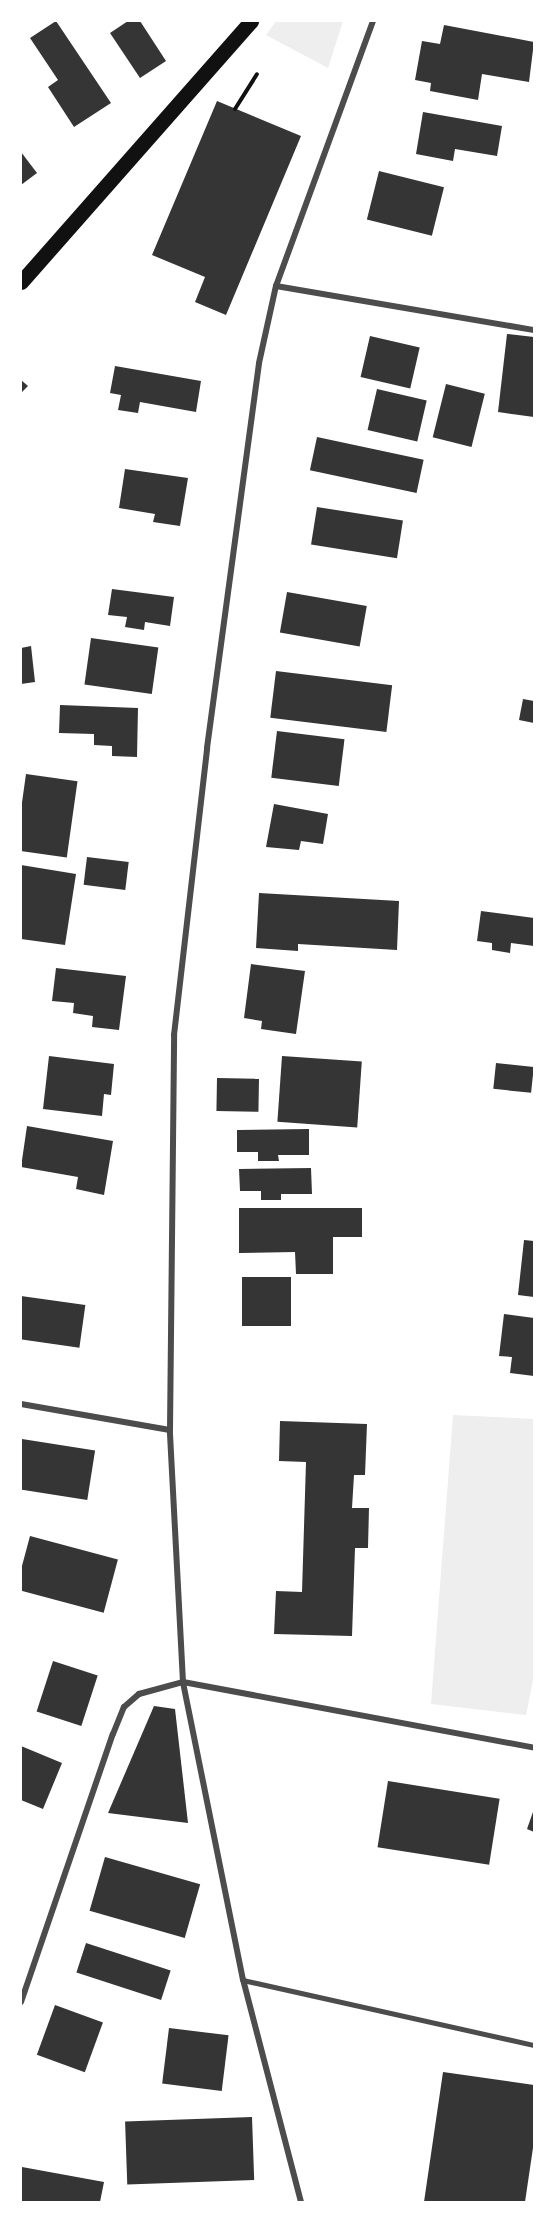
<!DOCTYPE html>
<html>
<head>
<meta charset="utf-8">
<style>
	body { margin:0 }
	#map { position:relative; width:555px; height:2223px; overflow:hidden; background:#fff; font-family:"Roboto Condensed",sans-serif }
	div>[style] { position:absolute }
	.green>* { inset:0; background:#eee }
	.building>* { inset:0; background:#353535; transform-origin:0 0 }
	.path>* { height:4px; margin:-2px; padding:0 2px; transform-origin:2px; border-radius:2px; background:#111 }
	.service>* { height:4.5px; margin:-2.25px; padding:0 2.25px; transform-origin:2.25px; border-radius:2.25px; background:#4c4c4c }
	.minor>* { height:6px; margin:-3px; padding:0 3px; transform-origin:3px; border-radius:3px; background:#4c4c4c }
	.primary>* { height:15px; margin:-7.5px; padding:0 7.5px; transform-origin:7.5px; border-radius:7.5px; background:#111 }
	span { translate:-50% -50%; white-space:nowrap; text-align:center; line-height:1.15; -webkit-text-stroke:4.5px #fff; paint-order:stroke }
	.frame { position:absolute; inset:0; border:22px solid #fff; pointer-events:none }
</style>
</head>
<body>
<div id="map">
	<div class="green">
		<div style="clip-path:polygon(276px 21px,343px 21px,328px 68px,266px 35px)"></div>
		<div style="clip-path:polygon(453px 1415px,534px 1419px,534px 1675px,526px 1715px,431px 1704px)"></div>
	</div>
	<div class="building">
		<div style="clip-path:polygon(56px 21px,111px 103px,74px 127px,48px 87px,58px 80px,30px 38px)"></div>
		<div style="clip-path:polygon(128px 21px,140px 21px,166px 61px,140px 78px,110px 33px)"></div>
		<div style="clip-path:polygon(444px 25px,534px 42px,529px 82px,482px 74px,478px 100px,430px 91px,431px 83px,415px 80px,422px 41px,440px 44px)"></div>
		<div style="clip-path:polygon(217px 101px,301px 136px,226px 315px,195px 302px,205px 277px,152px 255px)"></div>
		<div style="clip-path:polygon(423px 112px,502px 126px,497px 156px,455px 149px,453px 161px,416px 154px)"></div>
		<div style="clip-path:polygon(21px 152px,37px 173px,21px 185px)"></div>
		<div style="left:379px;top:171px;width:67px;height:50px;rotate:14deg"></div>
		<div style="clip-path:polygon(507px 334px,534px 337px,534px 417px,498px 412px)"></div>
		<div style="left:370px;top:336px;width:51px;height:42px;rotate:13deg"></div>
		<div style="clip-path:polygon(115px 366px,201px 381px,196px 412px,140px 402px,138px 413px,118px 410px,121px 395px,110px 393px)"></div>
		<div style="clip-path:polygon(21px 380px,28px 386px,21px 393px)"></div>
		<div style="left:446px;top:384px;width:40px;height:55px;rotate:14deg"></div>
		<div style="left:377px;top:389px;width:51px;height:42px;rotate:13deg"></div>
		<div style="left:317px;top:437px;width:109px;height:34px;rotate:12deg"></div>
		<div style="clip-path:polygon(125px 469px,188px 478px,180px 526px,153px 522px,155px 514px,119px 508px)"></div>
		<div style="left:317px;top:507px;width:87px;height:38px;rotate:9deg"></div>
		<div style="clip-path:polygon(112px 589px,174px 597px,170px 626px,145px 622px,144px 630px,125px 627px,127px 617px,108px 615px)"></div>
		<div style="left:287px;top:592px;width:81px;height:41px;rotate:10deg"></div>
		<div style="left:91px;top:638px;width:68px;height:47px;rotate:8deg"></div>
		<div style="clip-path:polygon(31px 646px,35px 682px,21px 684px,21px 648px)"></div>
		<div style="left:276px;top:671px;width:117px;height:47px;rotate:7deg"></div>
		<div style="clip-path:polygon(523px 699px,534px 701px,534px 723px,519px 720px)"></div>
		<div style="clip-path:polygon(60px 705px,138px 708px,137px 757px,112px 756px,112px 746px,94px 745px,94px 734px,59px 733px)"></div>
		<div style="left:277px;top:731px;width:68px;height:47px;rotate:7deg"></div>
		<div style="left:26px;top:774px;width:52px;height:77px;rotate:8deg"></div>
		<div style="clip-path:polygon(274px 804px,328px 814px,323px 844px,301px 841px,299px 850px,266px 847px)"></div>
		<div style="left:87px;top:857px;width:42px;height:28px;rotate:7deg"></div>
		<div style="clip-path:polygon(21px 865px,76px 874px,65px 945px,21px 939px)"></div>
		<div style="clip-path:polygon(259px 893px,399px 901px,397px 950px,298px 944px,298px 951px,256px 948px)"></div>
		<div style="clip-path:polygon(481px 911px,534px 918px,534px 946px,511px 943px,510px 953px,492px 950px,492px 943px,477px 941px)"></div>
		<div style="clip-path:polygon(251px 964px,305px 971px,296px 1034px,261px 1029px,262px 1021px,244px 1018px)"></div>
		<div style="clip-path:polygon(56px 968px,126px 976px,119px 1030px,92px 1027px,93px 1016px,73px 1013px,74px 1003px,52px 1001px)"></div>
		<div style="clip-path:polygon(49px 1056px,114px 1064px,111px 1095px,104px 1094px,102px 1116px,43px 1109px)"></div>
		<div style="left:282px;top:1056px;width:80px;height:66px;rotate:4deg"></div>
		<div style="left:496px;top:1063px;width:38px;height:26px;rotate:6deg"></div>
		<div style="left:217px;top:1078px;width:42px;height:33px;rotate:1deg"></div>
		<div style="clip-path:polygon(27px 1126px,113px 1141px,104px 1195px,76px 1189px,78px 1177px,21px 1167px)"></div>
		<div style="clip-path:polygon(309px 1129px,309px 1155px,278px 1155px,279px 1161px,258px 1161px,258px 1152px,237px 1152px,237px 1130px)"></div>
		<div style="clip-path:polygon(311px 1168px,312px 1194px,281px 1194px,281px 1200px,261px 1200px,261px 1191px,240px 1191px,239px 1169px)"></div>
		<div style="clip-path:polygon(239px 1208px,362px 1208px,362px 1237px,333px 1237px,333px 1274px,296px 1274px,295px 1252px,239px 1253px)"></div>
		<div style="clip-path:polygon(524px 1240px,534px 1241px,534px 1297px,518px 1295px)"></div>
		<div style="left:242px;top:1277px;width:49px;height:49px"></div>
		<div style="left:21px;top:1296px;width:65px;height:43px;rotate:8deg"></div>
		<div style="clip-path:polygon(504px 1314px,534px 1318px,534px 1376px,510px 1373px,512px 1357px,499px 1356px)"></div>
		<div style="clip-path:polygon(280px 1421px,367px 1424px,365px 1475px,354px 1475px,352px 1508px,369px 1508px,368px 1548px,355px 1548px,352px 1636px,274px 1634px,276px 1591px,302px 1592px,306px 1462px,279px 1461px)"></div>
		<div style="left:22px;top:1439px;width:74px;height:50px;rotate:9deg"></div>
		<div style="left:30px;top:1536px;width:91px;height:55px;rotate:15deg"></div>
		<div style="left:53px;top:1661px;width:47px;height:53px;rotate:18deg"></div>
		<div style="clip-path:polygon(154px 1706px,175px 1709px,188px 1823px,108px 1813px)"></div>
		<div style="clip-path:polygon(21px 1746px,62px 1763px,43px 1809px,21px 1800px)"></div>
		<div style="left:388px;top:1781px;width:113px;height:67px;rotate:9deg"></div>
		<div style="clip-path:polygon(534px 1809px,534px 1832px,527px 1829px)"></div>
		<div style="left:105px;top:1857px;width:99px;height:56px;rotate:16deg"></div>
		<div style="left:86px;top:1943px;width:89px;height:31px;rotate:18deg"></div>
		<div style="left:55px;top:2005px;width:51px;height:53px;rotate:20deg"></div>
		<div style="left:169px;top:2028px;width:60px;height:56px;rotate:7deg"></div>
		<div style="clip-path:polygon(443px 2072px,534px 2085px,534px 2141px,525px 2202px,424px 2202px)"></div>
		<div style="left:252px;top:2117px;width:63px;height:127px;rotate:88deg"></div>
		<div style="clip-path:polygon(22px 2167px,104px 2182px,100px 2202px,21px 2202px)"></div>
	</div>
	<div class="path">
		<div style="left:235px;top:109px;width:41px;rotate:-57.8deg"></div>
	</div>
	<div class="service">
		<div style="left:243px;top:1980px;width:298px;rotate:12.6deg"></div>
	</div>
	<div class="minor">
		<div style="left:276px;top:286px;width:262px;rotate:9.7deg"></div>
		<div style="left:21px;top:1404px;width:151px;rotate:9.9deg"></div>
		<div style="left:21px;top:2002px;width:283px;rotate:-71.1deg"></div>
		<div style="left:113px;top:1734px;width:29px;rotate:-68deg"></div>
		<div style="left:124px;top:1707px;width:20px;rotate:-41deg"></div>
		<div style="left:139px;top:1694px;width:46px;rotate:-15.3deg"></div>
		<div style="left:183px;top:1682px;width:357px;rotate:10.6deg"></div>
		<div style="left:301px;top:2202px;width:229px;rotate:-104.6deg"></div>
		<div style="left:243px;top:1980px;width:304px;rotate:-101.4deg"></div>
		<div style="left:183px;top:1682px;width:252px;rotate:-93deg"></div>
		<div style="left:170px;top:1430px;width:395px;rotate:-89.4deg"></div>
		<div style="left:174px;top:1035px;width:289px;rotate:-83.4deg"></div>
		<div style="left:207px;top:748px;width:388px;rotate:-82.3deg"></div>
		<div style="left:259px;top:363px;width:79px;rotate:-77.6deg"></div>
		<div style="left:276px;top:286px;width:282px;rotate:-69.9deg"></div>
	</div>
	<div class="primary">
		<div style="left:21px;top:282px;width:348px;rotate:-48.6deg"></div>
	</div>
	<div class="frame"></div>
</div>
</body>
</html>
